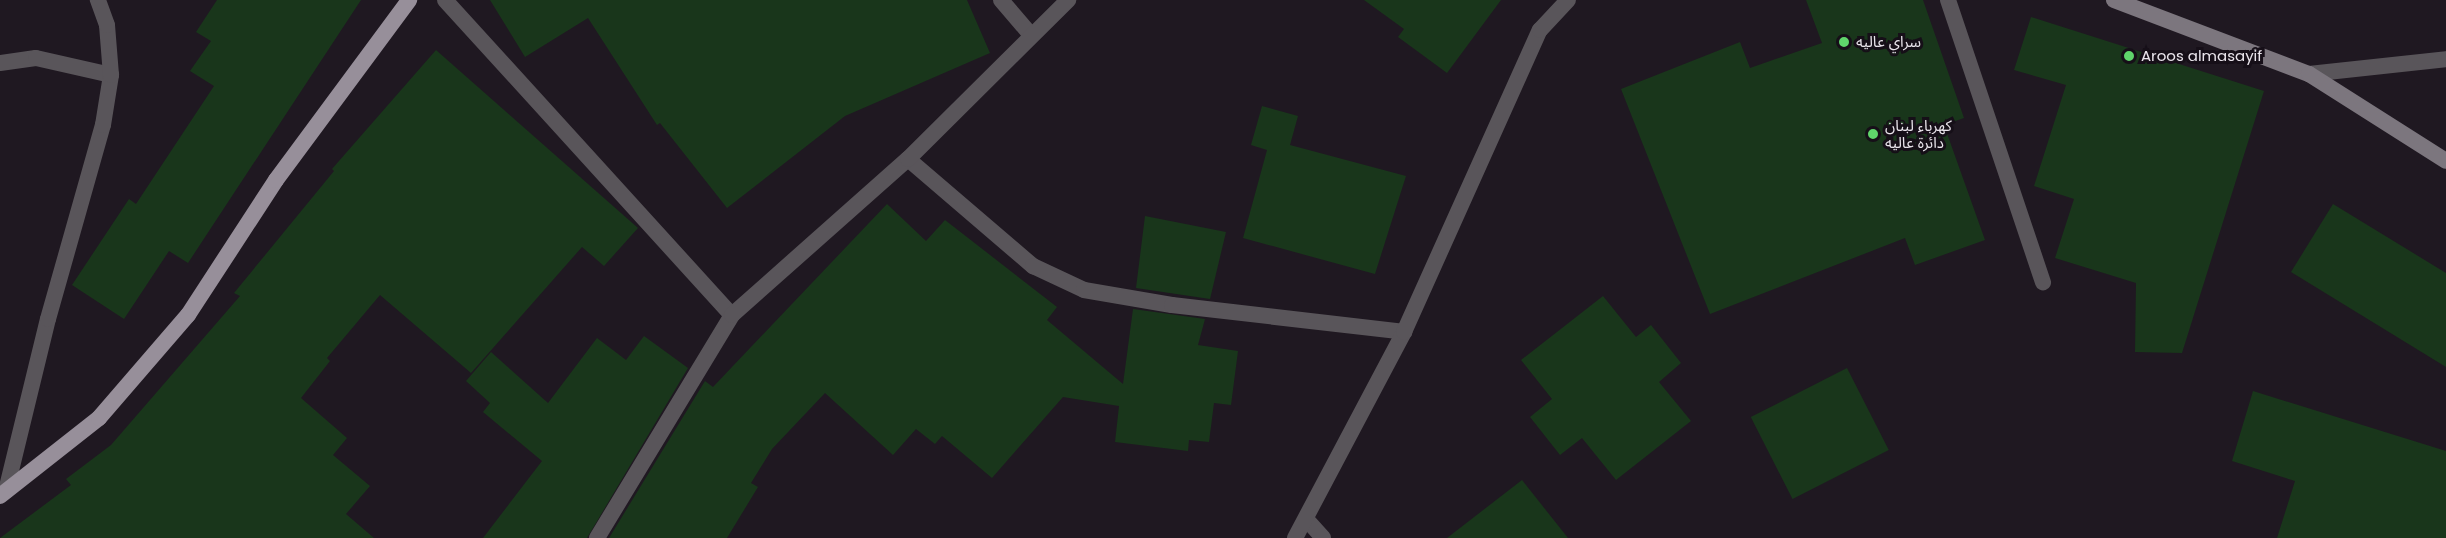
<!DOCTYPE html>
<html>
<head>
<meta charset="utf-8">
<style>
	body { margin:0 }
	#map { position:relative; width:2446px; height:538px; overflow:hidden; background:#1f1821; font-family:Poppins,"Noto Sans Arabic",sans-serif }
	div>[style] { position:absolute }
	.building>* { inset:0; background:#19361b; transform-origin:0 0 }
	.service>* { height:16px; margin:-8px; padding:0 8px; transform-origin:8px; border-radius:8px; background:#59555a }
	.minor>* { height:16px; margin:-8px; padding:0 8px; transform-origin:8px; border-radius:8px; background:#59555a }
	.secondary>* { height:16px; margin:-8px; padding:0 8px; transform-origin:8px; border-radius:8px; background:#7c767e }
	.primary>* { height:16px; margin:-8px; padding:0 8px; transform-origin:8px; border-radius:8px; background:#978f9a }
	.dots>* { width:16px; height:16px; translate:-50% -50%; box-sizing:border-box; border:3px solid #160f18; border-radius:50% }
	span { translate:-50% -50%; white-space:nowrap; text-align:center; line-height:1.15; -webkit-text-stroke:6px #160f18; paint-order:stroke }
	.poi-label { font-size:15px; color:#eae5ec }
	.left { translate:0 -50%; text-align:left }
</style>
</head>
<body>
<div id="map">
	<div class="building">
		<div style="clip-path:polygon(217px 0,361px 0,188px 263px,169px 251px,124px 319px,72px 285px,129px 199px,136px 204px,214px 86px,190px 71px,211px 41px,196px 32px)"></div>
		<div style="clip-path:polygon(490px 0,967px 0,990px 53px,845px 116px,727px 208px,660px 123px,657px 125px,588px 18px,525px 57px)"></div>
		<div style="clip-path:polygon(1364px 0,1501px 0,1447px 73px,1398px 37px,1404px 29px)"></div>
		<div style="clip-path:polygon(1806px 0,1923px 0,1964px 118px,1944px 125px,1985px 240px,1915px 265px,1905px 238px,1710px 314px,1621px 89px,1740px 42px,1750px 68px,1822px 43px)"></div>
		<div style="clip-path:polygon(2031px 17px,2264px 91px,2182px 353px,2135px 352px,2136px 283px,2055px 258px,2074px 199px,2034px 186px,2066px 85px,2014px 70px)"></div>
		<div style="clip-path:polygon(436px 50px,638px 228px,604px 266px,582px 247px,471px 373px,380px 295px,327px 358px,330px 361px,301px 398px,347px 438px,333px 455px,370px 486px,346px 514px,374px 538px,0 538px,71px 485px,66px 479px,111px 445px,240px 296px,234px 293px,334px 171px,332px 169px)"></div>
		<div style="clip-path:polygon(1262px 106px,1298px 116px,1290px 145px,1406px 176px,1375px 274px,1243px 238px,1267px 150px,1251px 145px)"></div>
		<div style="clip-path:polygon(887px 204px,926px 241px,945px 220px,1057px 307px,1047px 320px,1123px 384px,1133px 309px,1205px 319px,1198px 345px,1238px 351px,1231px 405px,1214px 403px,1209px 442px,1189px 440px,1188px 451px,1115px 442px,1119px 406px,1063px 397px,992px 478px,942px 436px,935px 444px,916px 429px,893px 455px,825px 393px,772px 449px,751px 483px,758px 487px,727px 538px,609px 538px,705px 381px,713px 387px)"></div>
		<div style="clip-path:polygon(2333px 204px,2446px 273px,2446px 367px,2291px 272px)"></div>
		<div style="clip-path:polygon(1145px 216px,1226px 232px,1210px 299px,1136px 288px)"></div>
		<div style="clip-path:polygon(1603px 296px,1636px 337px,1651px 325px,1681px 363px,1659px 382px,1691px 421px,1616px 480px,1582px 438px,1560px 455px,1530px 417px,1552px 399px,1521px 360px)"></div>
		<div style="clip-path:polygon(644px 336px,688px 368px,587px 538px,483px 538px,542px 461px,483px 412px,490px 403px,466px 381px,491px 352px,548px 403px,597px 338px,626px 360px)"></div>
		<div style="left:1847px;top:368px;width:92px;height:108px;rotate:63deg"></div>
		<div style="clip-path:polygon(2253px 391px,2446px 451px,2446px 538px,2277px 538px,2295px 481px,2232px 461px)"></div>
		<div style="clip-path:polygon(1522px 480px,1568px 538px,1447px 538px)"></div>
	</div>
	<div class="service">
		<div style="left:1948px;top:0;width:298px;rotate:71.4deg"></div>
	</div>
	<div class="minor">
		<div style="left:445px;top:0;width:426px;rotate:47.7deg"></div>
		<div style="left:1001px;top:0;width:46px;rotate:49.4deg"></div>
		<div style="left:0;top:63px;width:36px;rotate:-8deg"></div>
		<div style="left:36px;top:58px;width:77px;rotate:12.8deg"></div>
		<div style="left:2309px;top:74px;width:138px;rotate:-6.2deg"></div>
		<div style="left:908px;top:159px;width:165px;rotate:40.6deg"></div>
		<div style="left:1033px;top:266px;width:56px;rotate:25.2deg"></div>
		<div style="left:1084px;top:290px;width:89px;rotate:9.7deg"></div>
		<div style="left:1172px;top:305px;width:234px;rotate:6.6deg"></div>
		<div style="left:6px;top:491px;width:177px;rotate:-76.3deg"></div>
		<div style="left:48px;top:319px;width:202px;rotate:-74.2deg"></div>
		<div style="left:103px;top:125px;width:51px;rotate:-80.9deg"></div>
		<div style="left:111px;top:75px;width:50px;rotate:-94.6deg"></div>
		<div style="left:107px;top:25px;width:27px;rotate:-110deg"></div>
		<div style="left:1307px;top:520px;width:24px;rotate:48deg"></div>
		<div style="left:597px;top:538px;width:261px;rotate:-58.8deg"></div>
		<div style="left:732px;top:315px;width:235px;rotate:-41.6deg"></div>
		<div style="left:908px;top:159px;width:226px;rotate:-44.8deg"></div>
		<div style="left:1295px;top:538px;width:233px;rotate:-62.1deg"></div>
		<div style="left:1404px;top:332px;width:331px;rotate:-65.8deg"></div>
		<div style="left:1540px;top:30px;width:41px;rotate:-47deg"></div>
	</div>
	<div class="secondary">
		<div style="left:2114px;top:0;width:209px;rotate:20.8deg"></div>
		<div style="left:2309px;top:74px;width:162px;rotate:32.4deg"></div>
	</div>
	<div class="primary">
		<div style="left:0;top:496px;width:126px;rotate:-38.2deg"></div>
		<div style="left:99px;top:418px;width:136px;rotate:-49.2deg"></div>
		<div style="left:188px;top:315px;width:161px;rotate:-56.9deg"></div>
		<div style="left:276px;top:180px;width:224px;rotate:-53.5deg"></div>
	</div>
	<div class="dots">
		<div style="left:1844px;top:42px;background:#5fd56b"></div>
		<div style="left:2129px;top:56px;background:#5fd56b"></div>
		<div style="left:1873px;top:134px;background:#5fd56b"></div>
	</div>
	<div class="poi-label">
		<span class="left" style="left:1856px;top:42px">سراي عاليه</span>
		<span class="left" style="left:2141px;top:56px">Aroos almasayif</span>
		<span class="left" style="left:1885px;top:134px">كهرباء لبنان<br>دائرة عاليه</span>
	</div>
</div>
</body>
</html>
